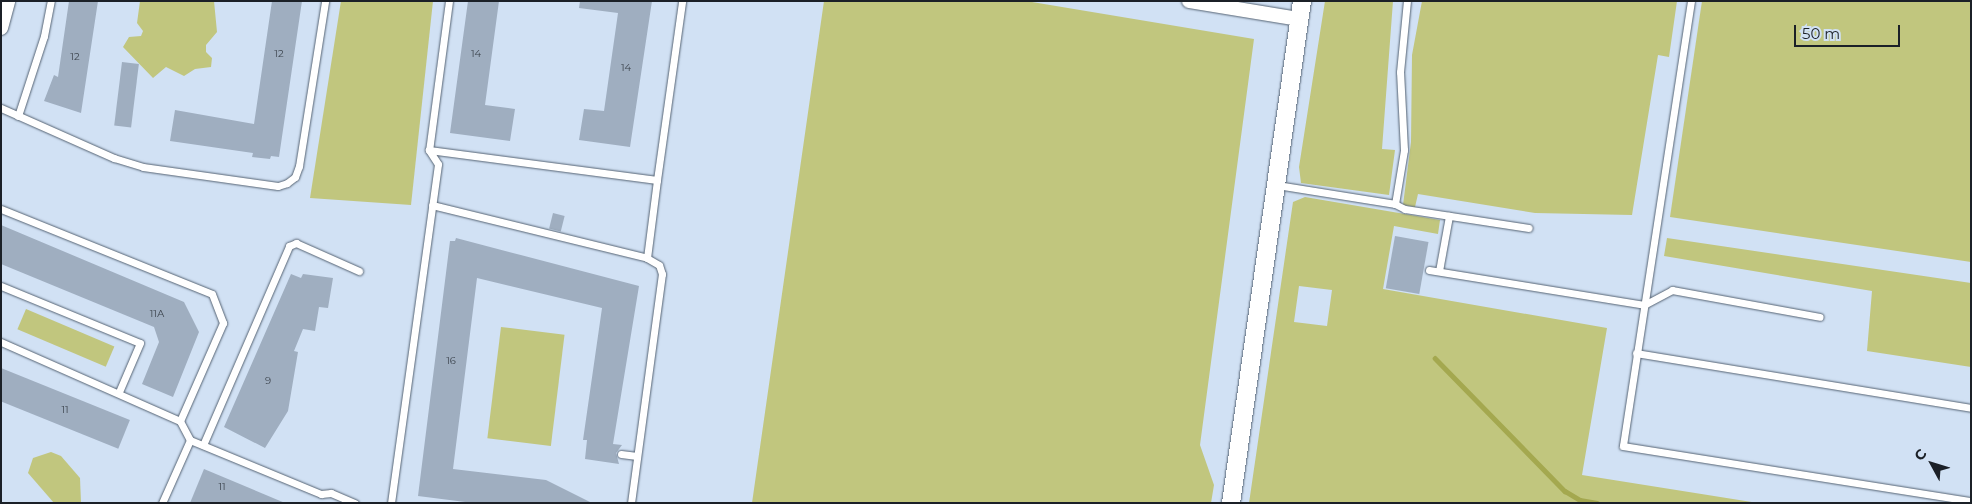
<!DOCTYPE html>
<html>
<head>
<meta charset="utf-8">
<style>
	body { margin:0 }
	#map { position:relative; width:1972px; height:504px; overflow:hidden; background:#d1e1f4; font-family:Montserrat,sans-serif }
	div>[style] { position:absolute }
	.green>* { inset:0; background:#c1c67e; transform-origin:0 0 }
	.stream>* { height:4.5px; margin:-2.25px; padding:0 2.25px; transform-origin:2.25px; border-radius:2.25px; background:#a4a84f }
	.building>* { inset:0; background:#9faec0; transform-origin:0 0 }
	.roads { filter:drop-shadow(0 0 1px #556373) drop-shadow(0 0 1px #556373) }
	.service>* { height:7px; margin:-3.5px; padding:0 3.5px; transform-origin:3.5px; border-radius:3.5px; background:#fff }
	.minor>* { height:14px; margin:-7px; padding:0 7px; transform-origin:7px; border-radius:7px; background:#fff }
	.tertiary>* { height:18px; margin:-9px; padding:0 9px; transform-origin:9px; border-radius:9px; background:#fff }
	span { translate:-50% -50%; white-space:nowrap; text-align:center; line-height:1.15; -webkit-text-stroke:4px #d1e1f4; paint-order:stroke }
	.number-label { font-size:10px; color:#3c444d }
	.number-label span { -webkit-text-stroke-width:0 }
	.frame { position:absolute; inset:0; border:2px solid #1b2027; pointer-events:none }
	.north { position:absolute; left:1907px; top:439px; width:50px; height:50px; -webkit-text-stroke:4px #d1e1f4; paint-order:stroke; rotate:309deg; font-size:14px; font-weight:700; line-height:20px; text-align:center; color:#1b2027 }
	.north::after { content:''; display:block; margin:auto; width:18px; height:22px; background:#1b2027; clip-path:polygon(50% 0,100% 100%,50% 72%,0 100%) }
	.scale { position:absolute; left:1794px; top:25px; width:106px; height:22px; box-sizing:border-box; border:2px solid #1b2027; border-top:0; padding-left:6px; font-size:15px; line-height:18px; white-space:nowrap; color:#1b2027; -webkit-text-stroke:4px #d1e1f4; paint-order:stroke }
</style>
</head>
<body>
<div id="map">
	<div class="green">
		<div style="clip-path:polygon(140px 1px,214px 1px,217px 32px,206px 45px,206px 52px,212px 58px,211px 67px,195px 69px,184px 76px,166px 67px,153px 78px,123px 47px,129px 37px,141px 36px,143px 31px,137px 23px)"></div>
		<div style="clip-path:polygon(341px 1px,433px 1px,411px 205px,310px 198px)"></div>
		<div style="clip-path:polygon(824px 1px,1026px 1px,1254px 39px,1200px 445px,1214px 485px,1211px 503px,752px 503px)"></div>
		<div style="clip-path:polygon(1325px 1px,1393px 1px,1382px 149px,1395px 150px,1389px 195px,1301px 183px,1299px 167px)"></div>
		<div style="clip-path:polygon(1422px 1px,1677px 1px,1669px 57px,1658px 55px,1632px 215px,1535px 213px,1418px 194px,1415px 207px,1403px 205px,1411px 142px,1412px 55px)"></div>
		<div style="clip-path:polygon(1702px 1px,1971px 1px,1971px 262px,1670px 217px)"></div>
		<div style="clip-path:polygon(evenodd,1305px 197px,1440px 220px,1438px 234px,1394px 226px,1383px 289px,1607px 328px,1582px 475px,1758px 503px,1249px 503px,1293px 202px,1305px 197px,1299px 286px,1332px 290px,1327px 326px,1294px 322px,1299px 286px)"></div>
		<div style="clip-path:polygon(1667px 238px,1971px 283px,1971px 367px,1867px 351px,1872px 291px,1664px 256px)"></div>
		<div style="left:26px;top:309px;width:96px;height:22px;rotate:23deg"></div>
		<div style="left:501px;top:327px;width:64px;height:112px;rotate:7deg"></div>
		<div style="clip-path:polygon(51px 452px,61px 456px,80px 478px,81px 503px,54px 503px,28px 473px,33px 458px)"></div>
	</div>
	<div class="stream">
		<div style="left:1435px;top:358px;width:186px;rotate:45.7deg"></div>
		<div style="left:1565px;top:491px;width:17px;rotate:31deg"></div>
		<div style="left:1580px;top:500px;width:17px;rotate:10deg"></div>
	</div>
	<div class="building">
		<div style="clip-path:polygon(69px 1px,98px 1px,81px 113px,44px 101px,54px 75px,58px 77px)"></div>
		<div style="clip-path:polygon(272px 1px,302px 1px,279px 157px,271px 156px,270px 159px,252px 157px,253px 153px,170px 141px,175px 110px,254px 124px)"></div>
		<div style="clip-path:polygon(468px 1px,499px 1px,485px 105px,515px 109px,510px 141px,450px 133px)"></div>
		<div style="clip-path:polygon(580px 1px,652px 1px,630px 147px,579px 140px,584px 109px,604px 111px,618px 13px,579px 8px)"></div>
		<div style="left:122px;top:62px;width:17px;height:64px;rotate:7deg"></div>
		<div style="left:553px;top:213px;width:12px;height:16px;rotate:14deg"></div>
		<div style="clip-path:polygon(1px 225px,184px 302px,199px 332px,173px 397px,142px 384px,159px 342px,154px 327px,1px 264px)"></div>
		<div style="left:1395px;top:236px;width:34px;height:53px;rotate:10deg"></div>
		<div style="clip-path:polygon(456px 238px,639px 286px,613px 444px,622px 445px,616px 453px,619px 464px,585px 459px,587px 440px,583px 440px,602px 308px,477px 278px,453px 469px,546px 480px,592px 503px,473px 503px,418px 496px,450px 241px,455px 241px)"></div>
		<div style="clip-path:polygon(291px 274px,301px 278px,303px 274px,333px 278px,328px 308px,319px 307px,315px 331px,303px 329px,294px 351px,298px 352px,288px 411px,265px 448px,224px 427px)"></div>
		<div style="left:1px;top:368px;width:139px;height:31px;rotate:22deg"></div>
		<div style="clip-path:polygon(204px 469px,285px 503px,190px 503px)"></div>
	</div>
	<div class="roads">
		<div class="service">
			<div style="left:449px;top:1px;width:150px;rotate:97.6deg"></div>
			<div style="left:429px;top:150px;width:230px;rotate:7.5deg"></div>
			<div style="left:657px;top:180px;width:181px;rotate:-82deg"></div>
			<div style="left:1691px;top:1px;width:450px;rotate:98.7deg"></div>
			<div style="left:1623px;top:446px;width:352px;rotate:9deg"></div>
			<div style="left:1px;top:108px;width:124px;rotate:23.9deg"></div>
			<div style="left:114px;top:158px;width:30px;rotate:17deg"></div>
			<div style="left:143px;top:167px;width:136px;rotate:8deg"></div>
			<div style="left:278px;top:186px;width:9px;rotate:-18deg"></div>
			<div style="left:287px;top:183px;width:10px;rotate:-37deg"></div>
			<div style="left:295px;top:177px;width:12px;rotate:-70deg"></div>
			<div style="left:299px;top:166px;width:167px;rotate:-81deg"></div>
			<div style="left:18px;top:116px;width:84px;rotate:-72deg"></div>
			<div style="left:44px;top:36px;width:36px;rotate:-79deg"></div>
			<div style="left:1277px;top:185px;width:120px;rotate:9.1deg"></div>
			<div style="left:1395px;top:204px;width:55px;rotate:-80.5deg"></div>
			<div style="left:1404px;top:150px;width:78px;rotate:-92.9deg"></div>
			<div style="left:1400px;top:72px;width:71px;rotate:-84.4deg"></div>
			<div style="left:1395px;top:204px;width:11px;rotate:27deg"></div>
			<div style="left:1405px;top:209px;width:125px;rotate:8.7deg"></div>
			<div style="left:432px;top:205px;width:221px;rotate:13.8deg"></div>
			<div style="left:1px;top:209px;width:227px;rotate:21.9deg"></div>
			<div style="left:212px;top:294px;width:31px;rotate:69deg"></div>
			<div style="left:223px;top:323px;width:107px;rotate:113.7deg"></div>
			<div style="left:180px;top:421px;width:196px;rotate:-156.2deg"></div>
			<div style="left:1429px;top:270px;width:218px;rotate:9.2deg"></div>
			<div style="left:1644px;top:305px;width:32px;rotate:-28deg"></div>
			<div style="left:1672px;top:290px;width:150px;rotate:10.3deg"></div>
			<div style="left:1439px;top:271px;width:56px;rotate:-79.7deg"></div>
			<div style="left:1px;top:286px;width:150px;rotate:22.3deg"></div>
			<div style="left:140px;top:343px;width:53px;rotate:113.2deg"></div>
			<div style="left:1636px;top:353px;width:339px;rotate:9.3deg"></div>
			<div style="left:190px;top:440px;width:142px;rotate:22.4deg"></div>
			<div style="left:321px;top:494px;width:10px;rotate:-6deg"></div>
			<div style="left:331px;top:493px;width:26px;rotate:23deg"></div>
			<div style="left:203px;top:445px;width:217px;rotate:-66.6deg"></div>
			<div style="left:289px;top:246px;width:8px;rotate:-23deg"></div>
			<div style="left:296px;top:243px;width:69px;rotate:24deg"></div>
			<div style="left:621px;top:454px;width:16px;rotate:7deg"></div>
			<div style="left:162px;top:503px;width:69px;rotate:-66deg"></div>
			<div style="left:190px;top:440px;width:21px;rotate:-118deg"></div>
			<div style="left:391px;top:503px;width:342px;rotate:-82.1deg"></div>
			<div style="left:438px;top:164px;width:17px;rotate:-123deg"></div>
			<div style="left:631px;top:503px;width:231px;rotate:-82.3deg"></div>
			<div style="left:662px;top:274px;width:9px;rotate:-108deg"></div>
			<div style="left:659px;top:265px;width:14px;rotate:-150deg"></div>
			<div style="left:647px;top:258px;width:79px;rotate:-82.7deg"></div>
		</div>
		<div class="minor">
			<div style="left:1189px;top:1px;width:111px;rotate:9.3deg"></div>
			<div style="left:1px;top:28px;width:28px;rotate:-75deg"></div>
		</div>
		<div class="tertiary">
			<div style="left:1231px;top:503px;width:507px;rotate:-81.95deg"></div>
		</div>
	</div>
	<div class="number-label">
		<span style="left:279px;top:54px">12</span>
		<span style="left:476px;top:54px">14</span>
		<span style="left:75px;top:57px">12</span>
		<span style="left:626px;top:68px">14</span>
		<span style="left:157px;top:314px">11А</span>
		<span style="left:451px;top:361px">16</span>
		<span style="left:268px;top:381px">9</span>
		<span style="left:65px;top:410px">11</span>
		<span style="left:222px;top:487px">11</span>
	</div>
	<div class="frame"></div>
	<div class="north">С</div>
	<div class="scale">50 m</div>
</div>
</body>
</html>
